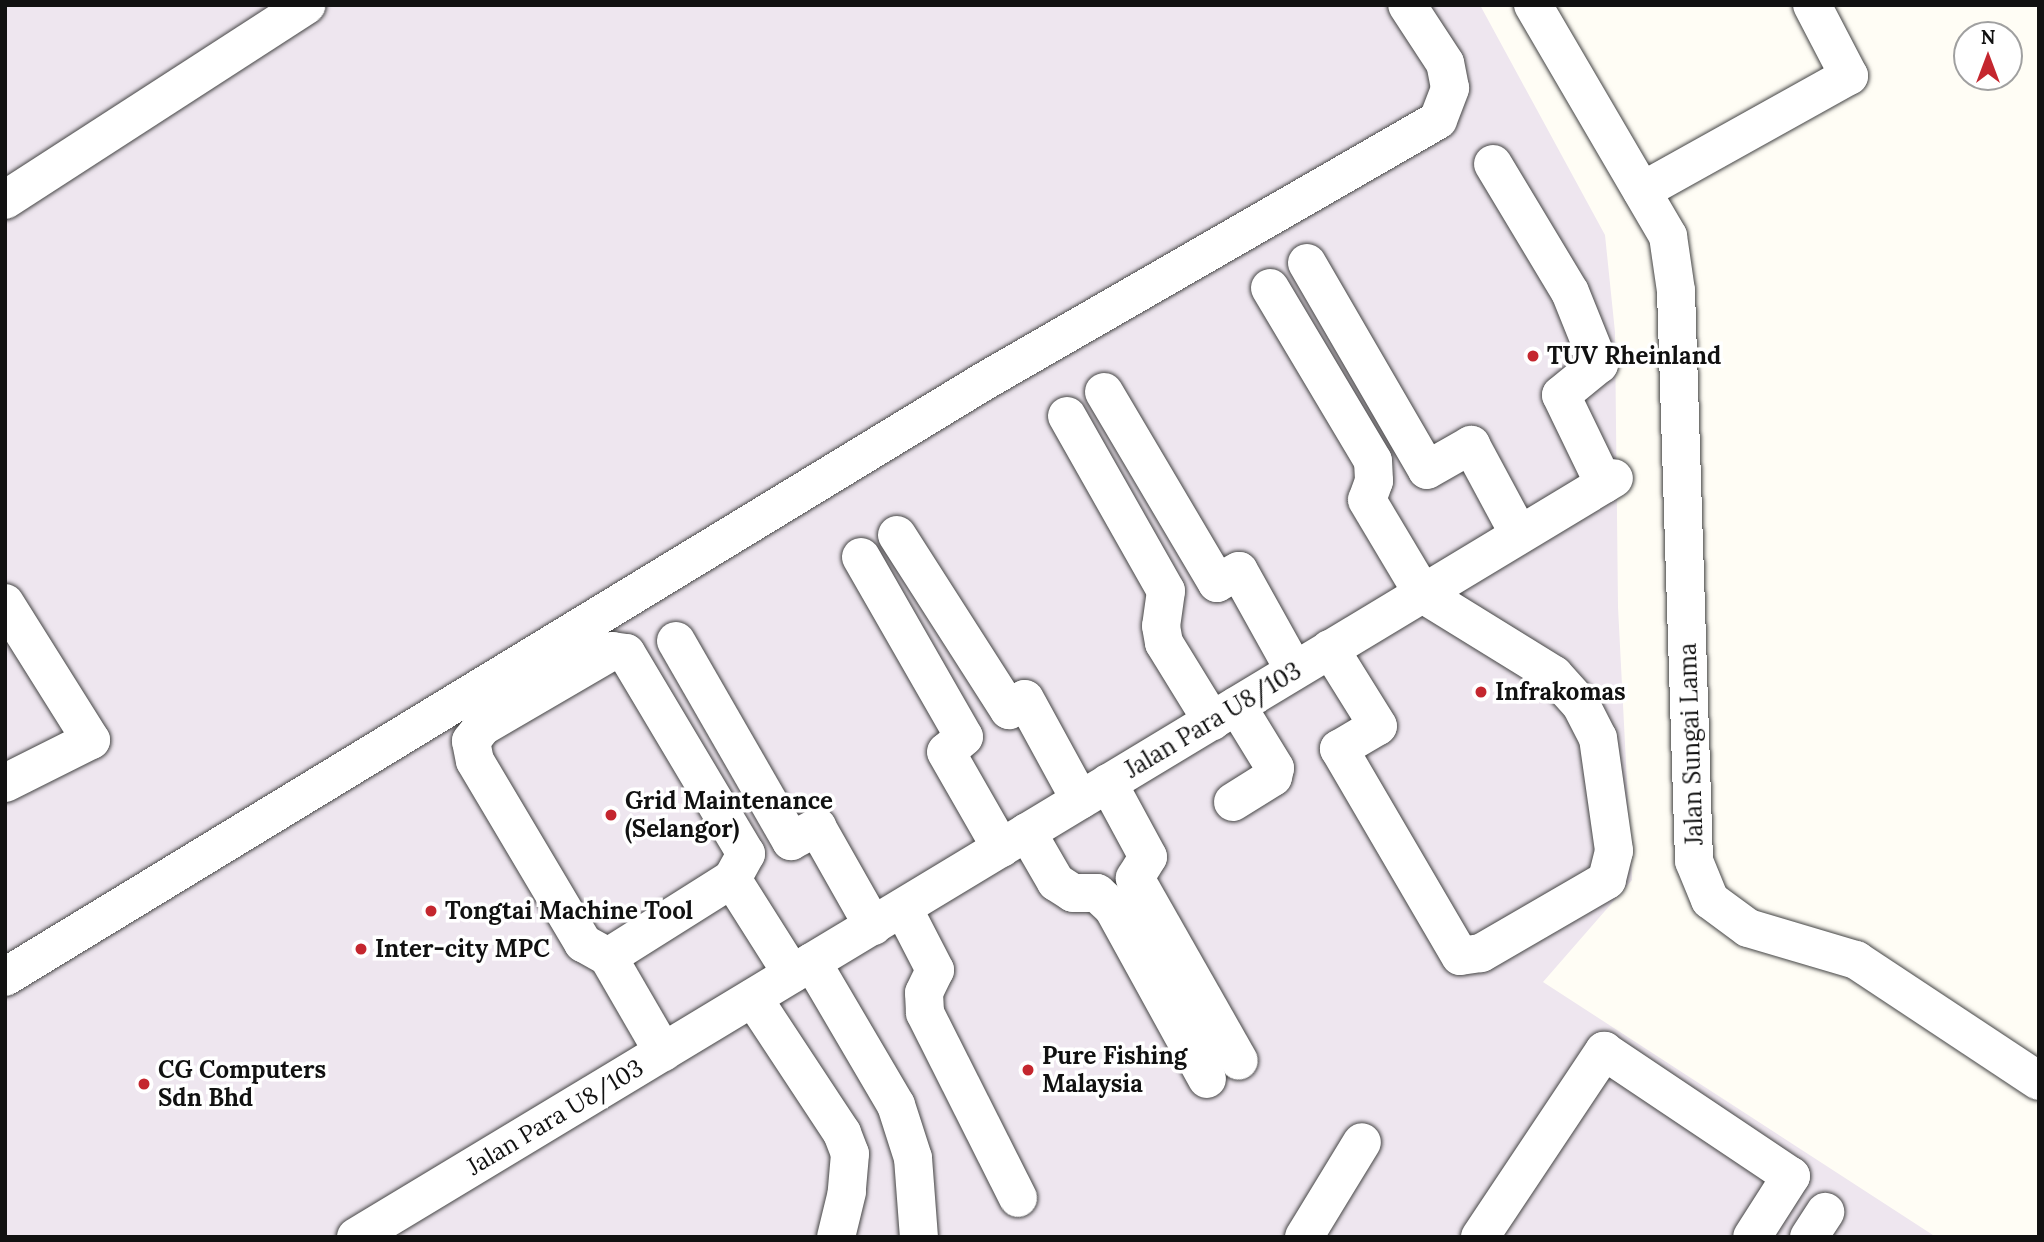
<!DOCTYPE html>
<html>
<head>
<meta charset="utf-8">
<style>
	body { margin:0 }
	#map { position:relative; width:2044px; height:1242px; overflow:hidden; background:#fffdf5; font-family:Lora,serif }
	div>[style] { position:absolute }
	.industrial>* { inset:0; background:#eee6ef }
	.roads { filter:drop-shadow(0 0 2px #444) drop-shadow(0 0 2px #444) }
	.minor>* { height:38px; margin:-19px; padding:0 19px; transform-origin:19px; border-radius:19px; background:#fff }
	.dots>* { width:19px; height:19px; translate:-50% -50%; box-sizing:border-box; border:4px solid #fff; border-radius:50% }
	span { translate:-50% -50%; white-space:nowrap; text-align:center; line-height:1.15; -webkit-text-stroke:7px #fff; paint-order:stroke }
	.poi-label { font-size:24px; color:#111; font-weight:700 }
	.left { translate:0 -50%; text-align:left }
	.street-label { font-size:24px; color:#111 }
	.frame { position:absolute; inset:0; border:7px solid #111; pointer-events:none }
	.north { position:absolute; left:1953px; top:21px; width:70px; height:70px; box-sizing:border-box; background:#fff; border:2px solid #a0a0a0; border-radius:50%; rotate:0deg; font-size:19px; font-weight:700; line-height:28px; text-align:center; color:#111 }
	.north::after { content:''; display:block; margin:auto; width:24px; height:32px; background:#c4262e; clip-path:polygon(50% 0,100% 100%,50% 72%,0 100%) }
</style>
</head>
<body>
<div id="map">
	<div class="industrial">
		<div style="clip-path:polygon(5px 5px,1480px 5px,1605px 235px,1615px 332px,1618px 607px,1632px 880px,1543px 982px,1936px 1237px,5px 1237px)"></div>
	</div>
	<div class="roads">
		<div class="minor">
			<div style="left:1533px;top:5px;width:268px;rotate:59.7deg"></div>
			<div style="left:1668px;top:236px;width:56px;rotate:81.7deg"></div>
			<div style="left:1676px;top:291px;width:570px;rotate:88.19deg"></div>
			<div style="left:1694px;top:861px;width:42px;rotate:67.7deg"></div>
			<div style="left:1710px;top:900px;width:47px;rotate:36.4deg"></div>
			<div style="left:1748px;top:928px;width:113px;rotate:16.5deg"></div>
			<div style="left:1856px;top:960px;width:219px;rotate:33.5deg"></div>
			<div style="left:1493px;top:164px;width:149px;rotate:59deg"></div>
			<div style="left:1570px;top:292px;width:78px;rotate:68.1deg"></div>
			<div style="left:1599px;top:364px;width:49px;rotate:140.8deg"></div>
			<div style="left:1561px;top:395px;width:99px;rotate:64.2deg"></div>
			<div style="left:1642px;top:191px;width:237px;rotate:-29.1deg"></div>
			<div style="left:1849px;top:76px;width:80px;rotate:-117.5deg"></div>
			<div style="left:5px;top:200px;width:359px;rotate:-32.9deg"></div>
			<div style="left:1307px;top:263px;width:239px;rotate:59.9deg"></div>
			<div style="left:1427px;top:470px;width:51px;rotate:-29.6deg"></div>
			<div style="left:1471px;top:445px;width:101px;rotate:61.7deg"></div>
			<div style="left:1270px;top:288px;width:201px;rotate:59.2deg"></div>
			<div style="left:1373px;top:461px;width:20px;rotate:87deg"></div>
			<div style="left:1374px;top:481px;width:20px;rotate:110deg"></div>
			<div style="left:1367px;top:500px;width:109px;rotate:59.2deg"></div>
			<div style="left:1423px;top:594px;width:154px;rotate:31.7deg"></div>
			<div style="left:1554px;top:675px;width:40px;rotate:48deg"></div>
			<div style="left:1581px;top:705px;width:37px;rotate:63deg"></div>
			<div style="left:1598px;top:738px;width:114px;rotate:81.9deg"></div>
			<div style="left:1614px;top:851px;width:30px;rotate:104deg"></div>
			<div style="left:1607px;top:880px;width:146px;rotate:149.9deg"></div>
			<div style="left:1481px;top:953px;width:21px;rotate:172deg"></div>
			<div style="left:1460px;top:956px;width:240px;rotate:-120.3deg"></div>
			<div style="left:1339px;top:749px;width:45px;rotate:-30.5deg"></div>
			<div style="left:1378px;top:726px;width:91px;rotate:-121.9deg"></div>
			<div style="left:1104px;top:392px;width:222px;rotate:59.4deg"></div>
			<div style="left:1217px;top:583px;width:25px;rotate:-29deg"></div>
			<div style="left:1239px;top:571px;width:113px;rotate:60.9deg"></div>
			<div style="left:1067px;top:416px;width:201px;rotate:60.5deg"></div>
			<div style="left:1166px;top:591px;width:35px;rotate:98deg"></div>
			<div style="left:1161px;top:626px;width:17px;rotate:80deg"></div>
			<div style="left:1164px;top:643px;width:92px;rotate:58.4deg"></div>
			<div style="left:897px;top:535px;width:208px;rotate:57.4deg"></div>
			<div style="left:1009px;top:710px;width:19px;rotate:-35deg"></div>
			<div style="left:1025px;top:699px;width:115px;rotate:61.4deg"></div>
			<div style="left:861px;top:557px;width:207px;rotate:60.2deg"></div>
			<div style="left:964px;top:737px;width:23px;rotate:140deg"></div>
			<div style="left:946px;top:752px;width:111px;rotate:60.2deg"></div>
			<div style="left:5px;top:603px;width:162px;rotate:57.9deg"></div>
			<div style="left:91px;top:740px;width:96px;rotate:153.4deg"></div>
			<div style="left:676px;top:641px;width:231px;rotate:60.1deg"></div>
			<div style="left:791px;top:841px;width:30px;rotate:-28deg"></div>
			<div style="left:817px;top:827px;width:114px;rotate:60.5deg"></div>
			<div style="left:1108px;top:783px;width:84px;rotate:61.6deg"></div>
			<div style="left:1148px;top:857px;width:25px;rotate:122deg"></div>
			<div style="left:1135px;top:878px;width:210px;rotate:60.4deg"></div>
			<div style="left:1233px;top:802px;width:47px;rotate:-32deg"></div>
			<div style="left:1273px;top:777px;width:9px;rotate:-77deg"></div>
			<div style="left:1275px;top:768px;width:73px;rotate:-121.5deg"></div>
			<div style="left:1027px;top:832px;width:58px;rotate:59.9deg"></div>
			<div style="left:1056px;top:882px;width:20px;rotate:33deg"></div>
			<div style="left:1073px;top:893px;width:24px"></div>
			<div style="left:1097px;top:893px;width:22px;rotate:43deg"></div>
			<div style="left:1113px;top:908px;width:195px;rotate:61.2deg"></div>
			<div style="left:732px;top:879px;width:112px;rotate:57.7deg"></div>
			<div style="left:903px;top:908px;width:70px;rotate:62.7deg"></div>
			<div style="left:935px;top:970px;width:25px;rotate:116deg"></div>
			<div style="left:924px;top:993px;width:20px;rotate:87deg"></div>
			<div style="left:925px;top:1013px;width:207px;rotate:63.3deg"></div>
			<div style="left:608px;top:957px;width:146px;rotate:-32.2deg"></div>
			<div style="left:732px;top:879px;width:29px;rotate:-61deg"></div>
			<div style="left:746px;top:854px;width:234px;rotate:-120.8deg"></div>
			<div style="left:626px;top:653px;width:14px;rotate:-172deg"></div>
			<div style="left:612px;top:651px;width:151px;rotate:149.7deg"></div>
			<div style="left:482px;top:727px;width:18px;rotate:128deg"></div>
			<div style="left:471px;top:741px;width:20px;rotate:79deg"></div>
			<div style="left:475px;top:761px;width:212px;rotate:59.3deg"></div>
			<div style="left:583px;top:943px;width:29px;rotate:29deg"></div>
			<div style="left:608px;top:957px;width:110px;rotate:59.9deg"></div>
			<div style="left:812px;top:962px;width:166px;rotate:59.6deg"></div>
			<div style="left:896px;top:1105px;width:56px;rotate:72.2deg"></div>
			<div style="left:913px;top:1158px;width:79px;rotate:85.7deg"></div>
			<div style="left:5px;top:977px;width:1143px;rotate:-31.32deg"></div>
			<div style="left:981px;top:383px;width:527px;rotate:-29.92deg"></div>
			<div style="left:1438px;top:120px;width:34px;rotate:-69deg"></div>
			<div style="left:1450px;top:88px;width:25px;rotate:-101deg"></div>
			<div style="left:1445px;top:63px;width:69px;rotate:-123.2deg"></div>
			<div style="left:753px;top:998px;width:162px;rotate:56.6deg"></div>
			<div style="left:842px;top:1133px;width:22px;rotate:69deg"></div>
			<div style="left:850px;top:1154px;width:38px;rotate:95deg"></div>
			<div style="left:847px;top:1192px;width:46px;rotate:103.7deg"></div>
			<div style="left:356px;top:1237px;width:1469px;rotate:-31.1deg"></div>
			<div style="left:1304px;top:1237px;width:111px;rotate:-58.6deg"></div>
			<div style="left:1480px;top:1237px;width:224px;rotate:-56.3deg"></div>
			<div style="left:1604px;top:1051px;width:225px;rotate:33.8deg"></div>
			<div style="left:1791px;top:1176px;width:72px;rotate:122.6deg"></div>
			<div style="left:1809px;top:1237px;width:30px;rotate:-57deg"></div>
		</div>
	</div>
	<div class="dots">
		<div style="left:1533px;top:356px;background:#c4262e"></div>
		<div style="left:1481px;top:692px;background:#c4262e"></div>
		<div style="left:611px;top:815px;background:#c4262e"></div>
		<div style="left:431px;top:911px;background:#c4262e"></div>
		<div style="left:361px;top:949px;background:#c4262e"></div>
		<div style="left:1028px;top:1070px;background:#c4262e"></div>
		<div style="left:144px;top:1084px;background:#c4262e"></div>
	</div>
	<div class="poi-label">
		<span class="left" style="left:1547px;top:356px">TUV Rheinland</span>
		<span class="left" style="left:1495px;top:692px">Infrakomas</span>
		<span class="left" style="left:625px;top:815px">Grid Maintenance<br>(Selangor)</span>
		<span class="left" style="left:445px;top:911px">Tongtai Machine Tool</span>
		<span class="left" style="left:375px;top:949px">Inter-city MPC</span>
		<span class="left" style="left:1042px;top:1070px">Pure Fishing<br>Malaysia</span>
		<span class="left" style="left:158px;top:1084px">CG Computers<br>Sdn Bhd</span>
	</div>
	<div class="street-label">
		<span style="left:1213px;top:720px;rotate:-31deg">Jalan Para U8/103</span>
		<span style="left:1691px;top:744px;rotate:-92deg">Jalan Sungai Lama</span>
		<span style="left:555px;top:1117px;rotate:-31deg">Jalan Para U8/103</span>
	</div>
	<div class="frame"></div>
	<div class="north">N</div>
</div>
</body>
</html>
